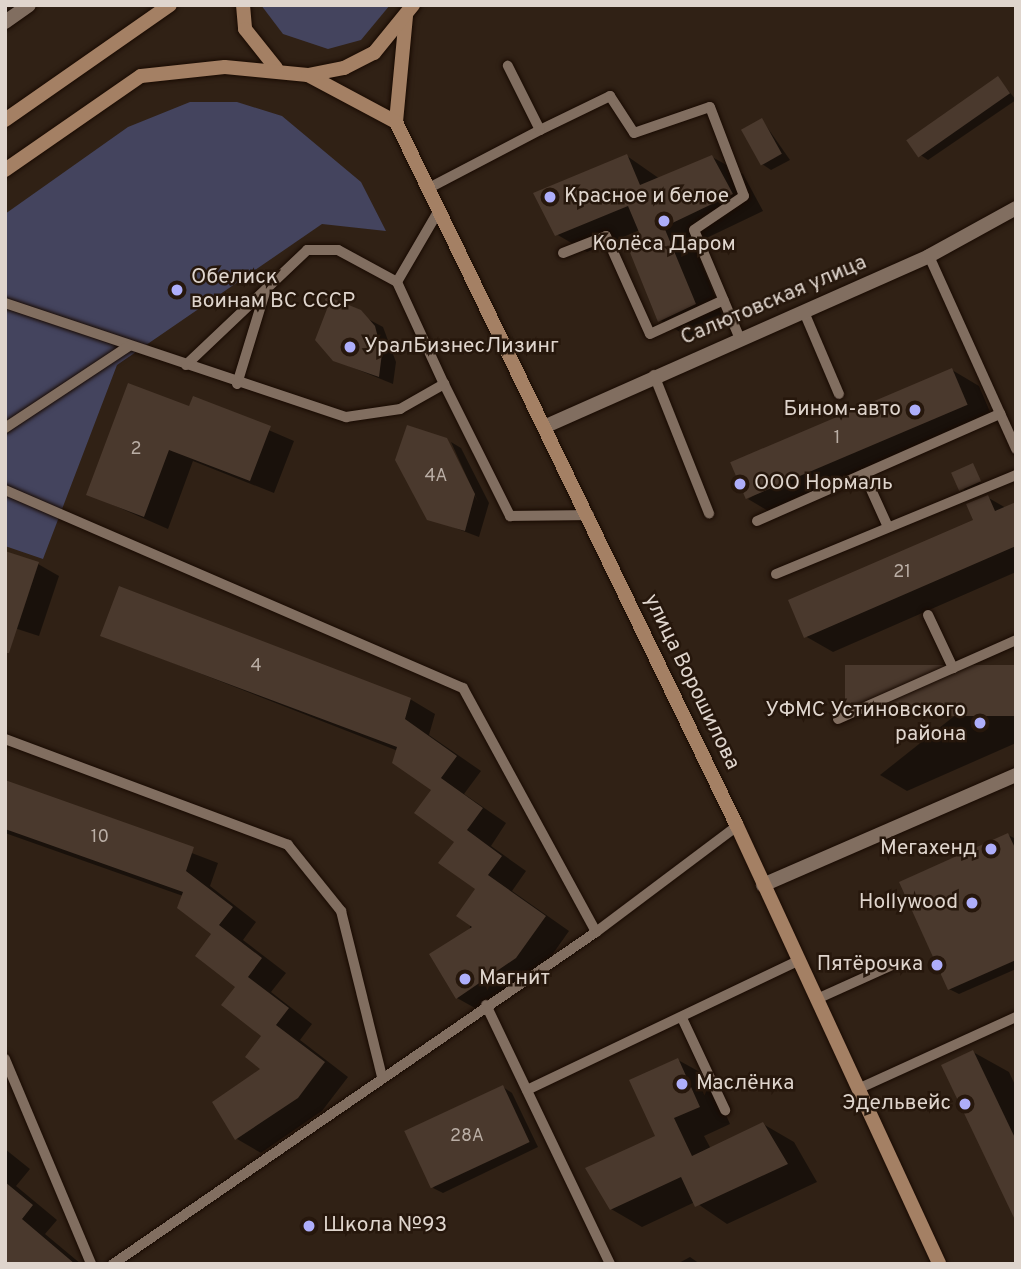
<!DOCTYPE html>
<html>
<head>
<meta charset="utf-8">
<style>
	body { margin:0 }
	#map { position:relative; width:1021px; height:1269px; overflow:hidden; background:#302115; font-family:Overpass,sans-serif }
	div>[style] { position:absolute }
	.green>* { inset:0; background:#44445e }
	.shadow>* { inset:0; background:#0007 }
	.building>* { inset:0; background:#4a392d; transform-origin:0 0 }
	.roads { filter:drop-shadow(0 0 2px #180a02) drop-shadow(0 0 2px #180a02) }
	.lane>* { height:10px; margin:-5px; padding:0 5px; transform-origin:5px; border-radius:5px; background:#816e60 }
	.street>* { height:14px; margin:-7px; padding:0 7px; transform-origin:7px; border-radius:7px; background:#816e60 }
	.secondary>* { height:14px; margin:-7px; padding:0 7px; transform-origin:7px; border-radius:7px; background:#a48064 }
	.dots>* { width:19px; height:19px; translate:-50% -50%; box-sizing:border-box; border:4px solid #26170c; border-radius:50% }
	span { translate:-50% -50%; white-space:nowrap; text-align:center; line-height:1.15; -webkit-text-stroke:5px #26170c; paint-order:stroke }
	.number-label { font-size:18px; color:#baaea5 }
	.number-label span { -webkit-text-stroke-width:0 }
	.poi-label { font-size:21px; color:#dfd5cd }
	.left { translate:0 -50%; text-align:left }
	.right { translate:-100% -50%; text-align:right }
	.street-label { font-size:21px; color:#dfd5cd }
	.frame { position:absolute; inset:0; border:7px solid #dfd5cd; pointer-events:none }
</style>
</head>
<body>
<div id="map">
	<div class="green">
		<div style="clip-path:polygon(261px 5px,390px 5px,361px 40px,328px 49px,283px 34px)"></div>
		<div style="clip-path:polygon(190px 102px,237px 102px,282px 116px,361px 182px,386px 231px,322px 224px,117px 365px,43px 559px,5px 546px,5px 214px,128px 127px)"></div>
	</div>
	<div class="shadow">
		<div style="clip-path:polygon(998px 78px,1016px 100px,928px 160px,919px 154px)"></div>
		<div style="clip-path:polygon(762px 120px,790px 160px,771px 170px,762px 164px)"></div>
		<div style="clip-path:polygon(627px 156px,660px 179px,712px 157px,743px 174px,763px 211px,694px 244px,725px 322px,690px 338px,660px 320px,640px 230px,587px 252px,556px 234px)"></div>
		<div style="clip-path:polygon(368px 319px,383px 327px,396px 362px,393px 384px,344px 364px)"></div>
		<div style="clip-path:polygon(952px 370px,979px 386px,994px 421px,775px 515px,748px 499px)"></div>
		<div style="clip-path:polygon(194px 398px,294px 441px,274px 493px,193px 461px,168px 529px,88px 494px,190px 408px)"></div>
		<div style="clip-path:polygon(446px 439px,478px 502px,451px 442px,461px 448px,489px 503px,479px 537px,429px 518px)"></div>
		<div style="clip-path:polygon(972px 465px,981px 484px,965px 491px,954px 473px)"></div>
		<div style="clip-path:polygon(987px 497px,1006px 508px,1016px 505px,1016px 572px,833px 652px,805px 636px,975px 521px)"></div>
		<div style="clip-path:polygon(38px 564px,59px 576px,39px 636px,5px 625px)"></div>
		<div style="clip-path:polygon(102px 635px,410px 699px,435px 714px,429px 735px,481px 771px,464px 794px,506px 823px,491px 846px,526px 871px,512px 891px,569px 931px,540px 972px,482px 1012px,457px 998px,477px 889px,433px 790px,398px 751px)"></div>
		<div style="clip-path:polygon(1016px 667px,1016px 743px,907px 791px,880px 775px)"></div>
		<div style="clip-path:polygon(5px 782px,218px 863px,210px 886px,256px 922px,243px 940px,286px 973px,271px 992px,312px 1024px,300px 1040px,348px 1077px,322px 1111px,261px 1153px,237px 1139px,263px 1069px,264px 1036px,214px 934px,183px 896px,5px 833px)"></div>
		<div style="clip-path:polygon(1008px 835px,1016px 839px,1016px 969px,959px 994px,949px 989px)"></div>
		<div style="clip-path:polygon(973px 1052px,1009px 1072px,1016px 1087px,1016px 1220px)"></div>
		<div style="clip-path:polygon(678px 1060px,709px 1077px,730px 1124px,704px 1136px,711px 1149px,763px 1124px,794px 1142px,817px 1182px,727px 1224px,695px 1202px,642px 1227px,611px 1209px,657px 1136px)"></div>
		<div style="clip-path:polygon(503px 1087px,512px 1093px,538px 1147px,443px 1193px,433px 1188px)"></div>
		<div style="clip-path:polygon(5px 1149px,30px 1169px,16px 1186px,57px 1220px,45px 1234px,81px 1264px,5px 1264px)"></div>
		<div style="clip-path:polygon(690px 1257px,700px 1264px,677px 1264px)"></div>
	</div>
	<div class="building">
		<div style="left:998px;top:76px;width:21px;height:112px;rotate:55deg"></div>
		<div style="left:762px;top:118px;width:41px;height:24px;rotate:61deg"></div>
		<div style="clip-path:polygon(627px 154px,640px 185px,712px 155px,733px 194px,664px 227px,696px 304px,658px 322px,629px 250px,644px 244px,628px 206px,555px 236px,533px 193px)"></div>
		<div style="clip-path:polygon(324px 295px,361px 310px,375px 326px,382px 353px,379px 377px,333px 361px,315px 340px,327px 309px)"></div>
		<div style="left:952px;top:368px;width:40px;height:241px;rotate:67deg"></div>
		<div style="clip-path:polygon(128px 383px,189px 406px,193px 396px,271px 426px,250px 481px,169px 450px,144px 517px,86px 495px)"></div>
		<div style="clip-path:polygon(407px 425px,447px 438px,475px 494px,465px 531px,427px 520px,395px 460px)"></div>
		<div style="left:973px;top:463px;width:20px;height:24px;rotate:66deg"></div>
		<div style="clip-path:polygon(988px 495px,995px 511px,1016px 502px,1016px 546px,804px 638px,788px 600px,973px 520px,966px 504px)"></div>
		<div style="clip-path:polygon(5px 551px,39px 562px,9px 653px,5px 653px)"></div>
		<div style="clip-path:polygon(119px 586px,411px 698px,405px 719px,457px 756px,441px 778px,483px 808px,467px 830px,502px 856px,488px 875px,546px 916px,516px 958px,456px 999px,429px 954px,472px 927px,456px 916px,475px 889px,438px 863px,454px 842px,414px 813px,431px 790px,392px 763px,397px 747px,100px 636px)"></div>
		<div style="left:1016px;top:665px;width:51px;height:171px;rotate:90deg"></div>
		<div style="clip-path:polygon(5px 780px,194px 847px,186px 871px,233px 907px,219px 925px,262px 958px,248px 977px,289px 1008px,276px 1025px,325px 1062px,298px 1098px,235px 1140px,212px 1102px,260px 1069px,245px 1057px,261px 1036px,221px 1005px,235px 987px,195px 956px,211px 934px,177px 908px,183px 892px,5px 829px)"></div>
		<div style="clip-path:polygon(1008px 833px,1016px 850px,1016px 960px,948px 990px,899px 882px)"></div>
		<div style="clip-path:polygon(973px 1050px,1016px 1140px,1016px 1222px,941px 1065px)"></div>
		<div style="clip-path:polygon(678px 1058px,700px 1107px,674px 1118px,692px 1156px,763px 1122px,788px 1164px,695px 1207px,681px 1177px,610px 1210px,585px 1168px,655px 1136px,629px 1080px)"></div>
		<div style="left:503px;top:1085px;width:63px;height:109px;rotate:65deg"></div>
		<div style="clip-path:polygon(5px 1182px,33px 1205px,22px 1219px,75px 1264px,5px 1264px)"></div>
	</div>
	<div class="roads">
		<div class="lane">
			<div style="left:540px;top:130px;width:78px;rotate:-25.9deg"></div>
			<div style="left:610px;top:96px;width:44px;rotate:57deg"></div>
			<div style="left:634px;top:133px;width:80px;rotate:-18.9deg"></div>
			<div style="left:710px;top:107px;width:95px;rotate:69.1deg"></div>
			<div style="left:744px;top:196px;width:60px;rotate:145.8deg"></div>
			<div style="left:694px;top:230px;width:118px;rotate:67.1deg"></div>
			<div style="left:429px;top:188px;width:125px;rotate:-27.6deg"></div>
			<div style="left:540px;top:130px;width:72px;rotate:-116.6deg"></div>
			<div style="left:439px;top:210px;width:83px;rotate:120.3deg"></div>
			<div style="left:397px;top:282px;width:112px;rotate:65.3deg"></div>
			<div style="left:444px;top:384px;width:148px;rotate:63.4deg"></div>
			<div style="left:510px;top:516px;width:79px;rotate:-0.7deg"></div>
			<div style="left:563px;top:253px;width:46px;rotate:-21.6deg"></div>
			<div style="left:606px;top:236px;width:107px;rotate:65.8deg"></div>
			<div style="left:650px;top:334px;width:81px;rotate:-24.7deg"></div>
			<div style="left:929px;top:256px;width:212px;rotate:65.7deg"></div>
			<div style="left:5px;top:303px;width:360px;rotate:18.5deg"></div>
			<div style="left:346px;top:417px;width:55px;rotate:-8.4deg"></div>
			<div style="left:400px;top:409px;width:51px;rotate:-29.6deg"></div>
			<div style="left:804px;top:312px;width:89px;rotate:66.9deg"></div>
			<div style="left:186px;top:365px;width:167px;rotate:-43.5deg"></div>
			<div style="left:307px;top:250px;width:31px"></div>
			<div style="left:338px;top:250px;width:67px;rotate:28.5deg"></div>
			<div style="left:654px;top:375px;width:149px;rotate:68.3deg"></div>
			<div style="left:237px;top:384px;width:99px;rotate:-73deg"></div>
			<div style="left:5px;top:428px;width:149px;rotate:-33.5deg"></div>
			<div style="left:864px;top:474px;width:58px;rotate:65.6deg"></div>
			<div style="left:5px;top:490px;width:499px;rotate:23.4deg"></div>
			<div style="left:463px;top:688px;width:278px;rotate:61.4deg"></div>
			<div style="left:757px;top:521px;width:266px;rotate:-23.8deg"></div>
			<div style="left:776px;top:574px;width:260px;rotate:-22.4deg"></div>
			<div style="left:928px;top:615px;width:59px;rotate:64.7deg"></div>
			<div style="left:838px;top:719px;width:195px;rotate:-23.9deg"></div>
			<div style="left:5px;top:739px;width:302px;rotate:20.5deg"></div>
			<div style="left:288px;top:845px;width:85px;rotate:51.2deg"></div>
			<div style="left:341px;top:911px;width:171px;rotate:76.1deg"></div>
			<div style="left:817px;top:999px;width:80px;rotate:-24.3deg"></div>
			<div style="left:486px;top:1005px;width:287px;rotate:64.4deg"></div>
			<div style="left:682px;top:1018px;width:102px;rotate:64.9deg"></div>
			<div style="left:5px;top:1059px;width:222px;rotate:67.2deg"></div>
			<div style="left:858px;top:1089px;width:174px;rotate:-24.5deg"></div>
			<div style="left:527px;top:1090px;width:301px;rotate:-25.5deg"></div>
			<div style="left:113px;top:1264px;width:586px;rotate:-34.5deg"></div>
			<div style="left:596px;top:932px;width:176px;rotate:-36.9deg"></div>
		</div>
		<div class="street">
			<div style="left:5px;top:22px;width:29px;rotate:-35deg"></div>
			<div style="left:546px;top:426px;width:419px;rotate:-23.9deg"></div>
			<div style="left:929px;top:256px;width:99px;rotate:-28.9deg"></div>
			<div style="left:763px;top:885px;width:276px;rotate:-23.5deg"></div>
		</div>
		<div class="secondary">
			<div style="left:243px;top:5px;width:24px;rotate:85deg"></div>
			<div style="left:245px;top:29px;width:50px;rotate:51.5deg"></div>
			<div style="left:406px;top:16px;width:106px;rotate:95.4deg"></div>
			<div style="left:396px;top:122px;width:782px;rotate:64.16deg"></div>
			<div style="left:737px;top:826px;width:482px;rotate:65.2deg"></div>
			<div style="left:308px;top:75px;width:100px;rotate:28.1deg"></div>
			<div style="left:5px;top:120px;width:201px;rotate:-34.9deg"></div>
			<div style="left:5px;top:170px;width:165px;rotate:-34.7deg"></div>
			<div style="left:141px;top:76px;width:84px;rotate:-6.1deg"></div>
			<div style="left:225px;top:67px;width:83px;rotate:5.5deg"></div>
			<div style="left:308px;top:75px;width:37px;rotate:-11deg"></div>
			<div style="left:344px;top:68px;width:34px;rotate:-27deg"></div>
			<div style="left:374px;top:53px;width:62px;rotate:-50.9deg"></div>
		</div>
	</div>
	<div class="dots">
		<div style="left:550px;top:197px;background:#aeaefa"></div>
		<div style="left:664px;top:221px;background:#aeaefa"></div>
		<div style="left:177px;top:290px;background:#aeaefa"></div>
		<div style="left:350px;top:347px;background:#aeaefa"></div>
		<div style="left:915px;top:410px;background:#aeaefa"></div>
		<div style="left:740px;top:484px;background:#aeaefa"></div>
		<div style="left:980px;top:723px;background:#aeaefa"></div>
		<div style="left:991px;top:849px;background:#aeaefa"></div>
		<div style="left:972px;top:903px;background:#aeaefa"></div>
		<div style="left:937px;top:965px;background:#aeaefa"></div>
		<div style="left:465px;top:979px;background:#aeaefa"></div>
		<div style="left:682px;top:1084px;background:#aeaefa"></div>
		<div style="left:965px;top:1104px;background:#aeaefa"></div>
		<div style="left:309px;top:1226px;background:#aeaefa"></div>
	</div>
	<div class="number-label">
		<span style="left:837px;top:439px">1</span>
		<span style="left:136px;top:450px">2</span>
		<span style="left:436px;top:477px">4А</span>
		<span style="left:902px;top:573px">21</span>
		<span style="left:256px;top:667px">4</span>
		<span style="left:100px;top:838px">10</span>
		<span style="left:467px;top:1137px">28А</span>
	</div>
	<div class="poi-label">
		<span class="left" style="left:564px;top:197px">Красное и белое</span>
		<span style="left:664px;top:245px">Колёса Даром</span>
		<span class="left" style="left:191px;top:290px">Обелиск<br>воинам ВС СССР</span>
		<span class="left" style="left:364px;top:347px">УралБизнесЛизинг</span>
		<span class="right" style="left:901px;top:410px">Бином-авто</span>
		<span class="left" style="left:754px;top:484px">ООО Нормаль</span>
		<span class="right" style="left:966px;top:723px">УФМС Устиновского<br>района</span>
		<span class="right" style="left:977px;top:849px">Мегахенд</span>
		<span class="right" style="left:958px;top:903px">Hollywood</span>
		<span class="right" style="left:923px;top:965px">Пятёрочка</span>
		<span class="left" style="left:479px;top:979px">Магнит</span>
		<span class="left" style="left:696px;top:1084px">Маслёнка</span>
		<span class="right" style="left:951px;top:1104px">Эдельвейс</span>
		<span class="left" style="left:323px;top:1226px">Школа №93</span>
	</div>
	<div class="street-label">
		<span style="left:774px;top:301px;rotate:-23deg">Салютовская улица</span>
		<span style="left:691px;top:682px;rotate:64deg">улица Ворошилова</span>
	</div>
	<div class="frame"></div>
</div>
</body>
</html>
